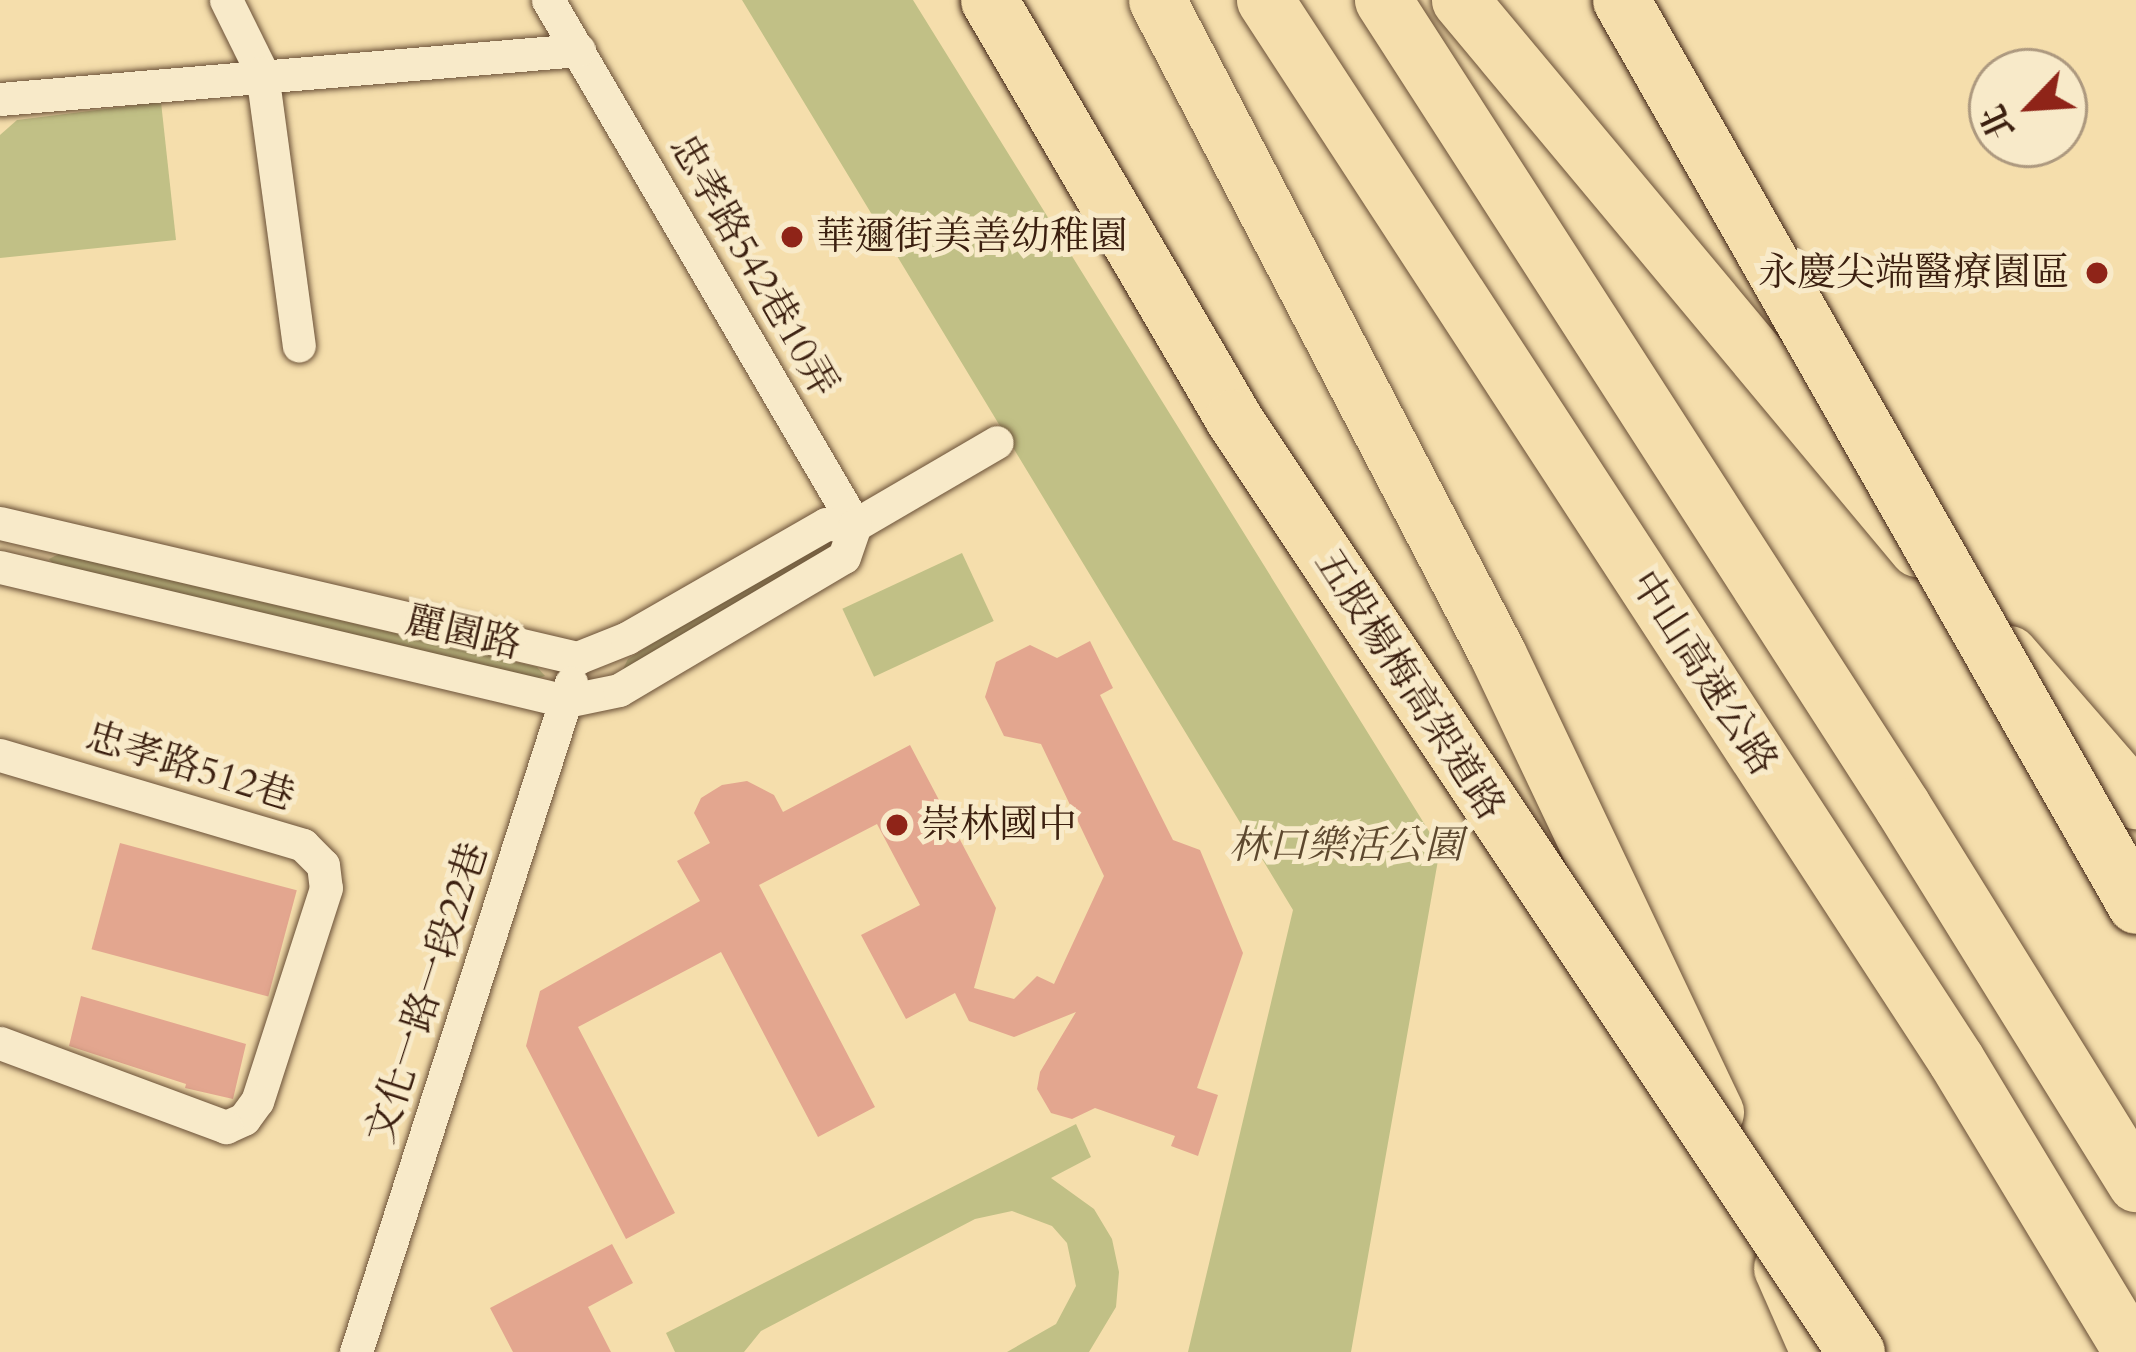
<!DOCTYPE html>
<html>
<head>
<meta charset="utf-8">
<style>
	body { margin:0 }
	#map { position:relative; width:2136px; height:1352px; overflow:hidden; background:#f5deac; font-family:Cardo,"Noto Serif TC",serif }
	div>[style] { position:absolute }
	.green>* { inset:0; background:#c1c086; transform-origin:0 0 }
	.building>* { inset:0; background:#e3a68f; transform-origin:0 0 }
	.roads { filter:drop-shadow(0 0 3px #6a5037) drop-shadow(0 0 3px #6a5037) }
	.street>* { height:33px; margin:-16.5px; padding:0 16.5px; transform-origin:16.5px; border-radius:16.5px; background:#f8eac9 }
	.highway>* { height:57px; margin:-28.5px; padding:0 28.5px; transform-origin:28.5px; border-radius:28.5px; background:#f5deac }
	.bridges { filter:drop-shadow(0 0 3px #3c2010) drop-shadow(0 0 3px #3c2010) }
	.highway-bridge>* { height:57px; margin:-28.5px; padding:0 28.5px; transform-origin:28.5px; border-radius:28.5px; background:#f5deac }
	.dots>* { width:33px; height:33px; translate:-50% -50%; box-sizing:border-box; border:6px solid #f8eac9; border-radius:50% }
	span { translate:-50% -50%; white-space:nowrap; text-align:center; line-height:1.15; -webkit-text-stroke:10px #f8eac9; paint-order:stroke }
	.poi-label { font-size:39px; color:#3c2010 }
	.left { translate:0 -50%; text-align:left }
	.right { translate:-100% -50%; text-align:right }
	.street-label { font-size:39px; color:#3c2010 }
	.park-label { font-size:39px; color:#5d482e; font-style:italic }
	.north { position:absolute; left:1968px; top:48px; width:120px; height:120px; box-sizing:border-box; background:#f8eac9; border:3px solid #ad997f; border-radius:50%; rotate:245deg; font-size:33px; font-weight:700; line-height:48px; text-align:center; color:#3c2010 }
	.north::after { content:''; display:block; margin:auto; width:42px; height:54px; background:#8f2418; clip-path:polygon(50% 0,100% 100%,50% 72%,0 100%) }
</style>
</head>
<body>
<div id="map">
	<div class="green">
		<div style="clip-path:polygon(742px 0,913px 0,1440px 849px,1351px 1352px,1188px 1352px,1293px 910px)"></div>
		<div style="clip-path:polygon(161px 102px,176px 240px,0 258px,0 135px,17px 120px)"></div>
		<div style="clip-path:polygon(821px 538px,837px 541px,828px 554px,622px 671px,628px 659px)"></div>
		<div style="left:962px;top:553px;width:75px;height:132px;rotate:65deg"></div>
		<div style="clip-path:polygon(59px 554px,537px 667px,545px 676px,536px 679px,56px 568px,49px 559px)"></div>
		<div style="clip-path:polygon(1076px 1124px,1091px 1157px,1051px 1178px,1094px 1209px,1112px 1239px,1119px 1272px,1116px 1307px,1089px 1352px,1007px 1352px,1056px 1324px,1076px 1286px,1067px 1243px,1052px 1226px,1012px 1211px,975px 1219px,761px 1331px,744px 1352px,675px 1352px,666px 1333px)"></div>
	</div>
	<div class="building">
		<div style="clip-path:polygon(1090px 641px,1113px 688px,1100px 695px,1173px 840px,1200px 850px,1243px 953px,1197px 1088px,1218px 1095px,1198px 1156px,1171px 1146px,1175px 1136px,1095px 1108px,1072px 1119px,1051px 1113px,1037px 1089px,1040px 1072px,1076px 1012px,1014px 1037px,969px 1021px,955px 993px,906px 1019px,861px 935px,920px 905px,877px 824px,759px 885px,875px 1107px,818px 1137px,721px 952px,578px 1027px,675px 1213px,626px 1239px,526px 1046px,540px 991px,700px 901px,677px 861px,710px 843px,694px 813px,701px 798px,722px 785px,747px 781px,774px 795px,783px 812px,910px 745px,996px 908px,974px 988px,1014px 999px,1037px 976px,1054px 984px,1104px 876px,1041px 744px,1004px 736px,985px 697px,996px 662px,1030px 645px,1057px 658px)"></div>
		<div style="left:120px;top:843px;width:183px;height:110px;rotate:15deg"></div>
		<div style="clip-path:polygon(81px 996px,246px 1044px,233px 1099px,185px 1088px,186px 1084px,69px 1046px)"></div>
		<div style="clip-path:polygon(612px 1244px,633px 1283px,588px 1307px,611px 1352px,513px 1352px,490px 1308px)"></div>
	</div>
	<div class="roads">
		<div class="street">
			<div style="left:226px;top:0;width:81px;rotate:63.7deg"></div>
			<div style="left:262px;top:73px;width:275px;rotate:82.3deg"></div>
			<div style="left:548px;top:0;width:608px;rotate:59.68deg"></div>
			<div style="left:0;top:99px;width:581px;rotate:-4.84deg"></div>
			<div style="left:0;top:523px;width:593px;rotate:13.17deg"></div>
			<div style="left:577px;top:658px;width:54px;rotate:-21.8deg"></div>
			<div style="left:627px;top:638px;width:229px;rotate:-29.8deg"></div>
			<div style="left:826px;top:524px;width:29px;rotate:2deg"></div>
			<div style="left:855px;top:525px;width:164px;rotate:-30.3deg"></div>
			<div style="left:0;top:567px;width:582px;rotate:13.32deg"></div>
			<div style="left:566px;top:701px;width:54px;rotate:-11.7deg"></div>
			<div style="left:619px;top:690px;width:261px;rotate:-30.6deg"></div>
			<div style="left:844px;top:557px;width:34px;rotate:-71deg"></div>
			<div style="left:0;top:755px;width:316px;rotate:16.5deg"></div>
			<div style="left:303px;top:845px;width:28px;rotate:45deg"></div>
			<div style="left:323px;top:865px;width:23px;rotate:83deg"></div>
			<div style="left:326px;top:888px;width:224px;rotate:107.9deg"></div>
			<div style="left:257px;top:1101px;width:22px;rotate:126deg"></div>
			<div style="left:244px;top:1119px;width:20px;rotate:156deg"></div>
			<div style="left:226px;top:1127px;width:241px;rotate:-159.6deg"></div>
			<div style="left:356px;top:1352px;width:703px;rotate:-72.18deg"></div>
		</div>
		<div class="highway">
			<div style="left:1157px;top:0;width:738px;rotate:62.5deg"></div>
			<div style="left:1498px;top:655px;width:506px;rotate:64.6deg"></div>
			<div style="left:1265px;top:0;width:1265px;rotate:56.9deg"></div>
			<div style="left:1956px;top:1060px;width:341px;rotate:58.9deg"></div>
			<div style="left:1383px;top:0;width:959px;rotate:57.22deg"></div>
			<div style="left:1902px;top:806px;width:444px;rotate:58.2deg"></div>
			<div style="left:1460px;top:0;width:714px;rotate:50.17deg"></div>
			<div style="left:2009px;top:654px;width:194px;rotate:49deg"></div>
			<div style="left:1782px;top:1268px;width:92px;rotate:66.2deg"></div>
		</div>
	</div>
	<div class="bridges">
		<div class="highway-bridge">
			<div style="left:989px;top:0;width:484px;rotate:59.7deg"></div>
			<div style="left:1233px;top:418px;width:1123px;rotate:56.3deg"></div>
			<div style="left:1621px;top:0;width:1041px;rotate:60.36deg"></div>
		</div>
	</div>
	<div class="dots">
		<div style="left:792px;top:237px;background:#8f2418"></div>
		<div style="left:2097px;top:273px;background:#8f2418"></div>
		<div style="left:897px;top:825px;background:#8f2418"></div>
	</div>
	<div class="poi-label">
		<span class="left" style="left:816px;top:237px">華邇街美善幼稚園</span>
		<span class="right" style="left:2070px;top:273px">永慶尖端醫療園區</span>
		<span class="left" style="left:921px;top:825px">崇林國中</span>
	</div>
	<div class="street-label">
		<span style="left:753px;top:266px;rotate:60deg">忠孝路542巷10弄</span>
		<span style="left:463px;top:633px;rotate:13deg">麗園路</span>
		<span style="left:1703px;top:673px;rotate:57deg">中山高速公路</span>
		<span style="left:1409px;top:685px;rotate:57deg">五股楊梅高架道路</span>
		<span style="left:190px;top:767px;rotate:17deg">忠孝路512巷</span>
		<span style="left:428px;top:993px;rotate:-72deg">文化一路一段22巷</span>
	</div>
	<div class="park-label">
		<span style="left:1346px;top:846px">林口樂活公園</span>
	</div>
	<div class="north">北</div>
</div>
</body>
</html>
